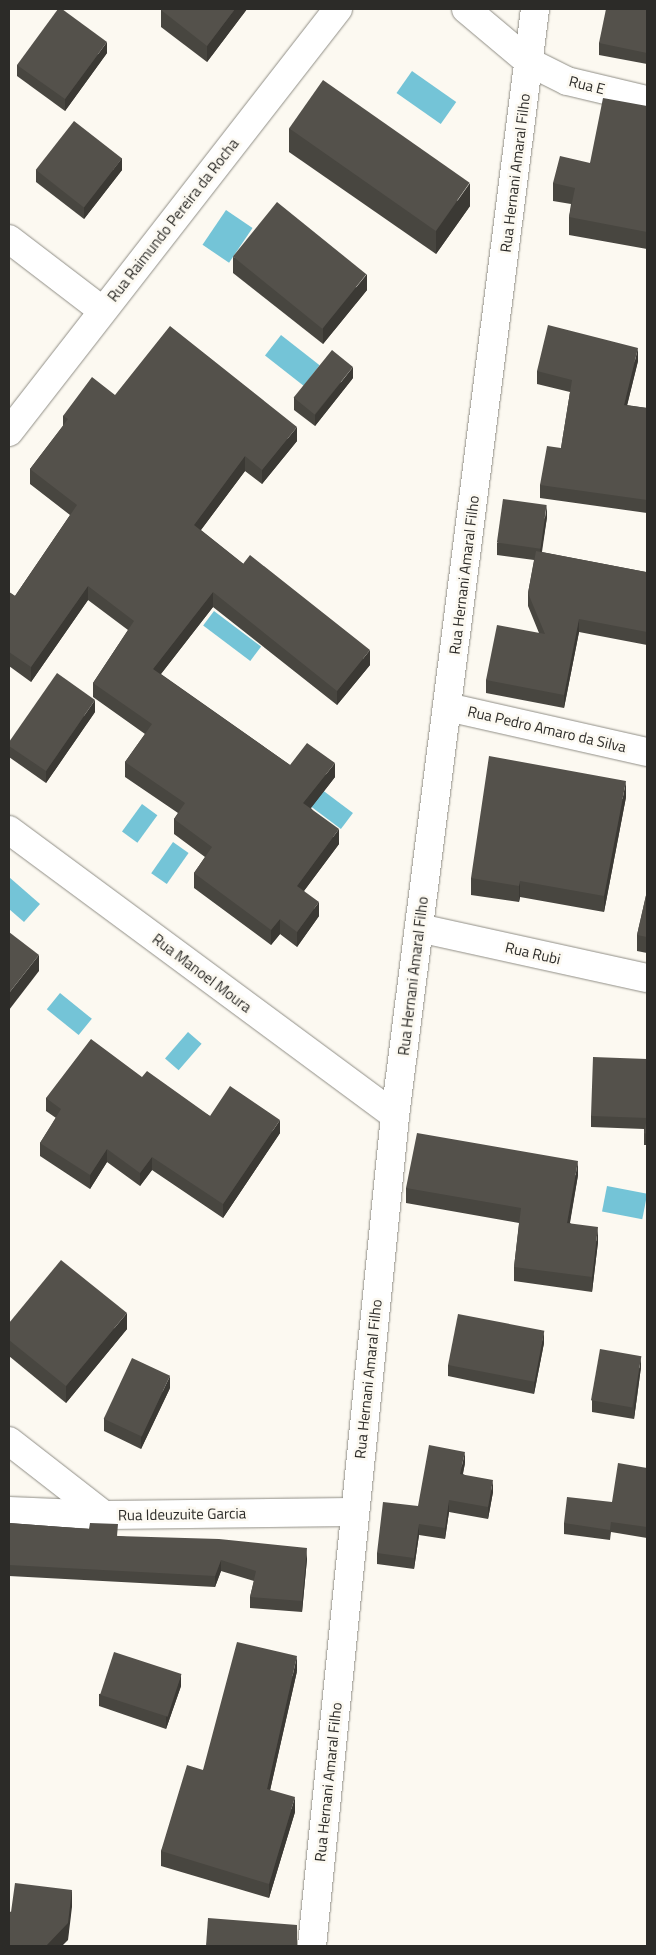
<!DOCTYPE html>
<html>
<head>
<meta charset="utf-8">
<style>
	body { margin:0 }
	#map { position:relative; width:656px; height:1955px; overflow:hidden; background:#fcf9f1; font-family:"Titillium Web",sans-serif }
	div>[style] { position:absolute }
	.water>* { inset:0; background:#74c4d7; transform-origin:0 0 }
	.roads { filter:drop-shadow(0 0 1px #908e86) drop-shadow(0 0 1px #908e86) }
	.minor>* { height:28px; margin:-14px; padding:0 14px; transform-origin:14px; border-radius:14px; background:#fff }
	.wall>* { inset:0; background:#484640 }
	.shaded-wall>* { inset:0; background:#3b3934 }
	.building>* { inset:0; background:#54514b; transform-origin:0 0 }
	span { translate:-50% -50%; white-space:nowrap; text-align:center; line-height:1.15; -webkit-text-stroke:5px #fcf9f1; paint-order:stroke }
	.street-label { font-size:15px; color:#2c2b28 }
	.frame { position:absolute; inset:0; border:10px solid #2c2b28; pointer-events:none }
</style>
</head>
<body>
<div id="map">
	<div class="water">
		<div style="left:412px;top:71px;width:54px;height:27px;rotate:35deg"></div>
		<div style="left:226px;top:210px;width:32px;height:42px;rotate:34deg"></div>
		<div style="left:281px;top:335px;width:49px;height:26px;rotate:38deg"></div>
		<div style="left:214px;top:611px;width:59px;height:18px;rotate:37deg"></div>
		<div style="left:321px;top:789px;width:40px;height:20px;rotate:37deg"></div>
		<div style="left:142px;top:804px;width:19px;height:34px;rotate:36deg"></div>
		<div style="left:173px;top:842px;width:19px;height:38px;rotate:35deg"></div>
		<div style="clip-path:polygon(9px 877px,40px 904px,24px 922px,9px 909px)"></div>
		<div style="left:60px;top:993px;width:41px;height:21px;rotate:39deg"></div>
		<div style="left:188px;top:1032px;width:18px;height:35px;rotate:41deg"></div>
		<div style="left:607px;top:1186px;width:41px;height:26px;rotate:11deg"></div>
	</div>
	<div class="roads">
		<div class="minor">
			<div style="left:466px;top:9px;width:82px;rotate:40.1deg"></div>
			<div style="left:529px;top:62px;width:42px;rotate:26.6deg"></div>
			<div style="left:567px;top:81px;width:82px;rotate:13.4deg"></div>
			<div style="left:9px;top:239px;width:117px;rotate:37.4deg"></div>
			<div style="left:9px;top:432px;width:536px;rotate:-52.13deg"></div>
			<div style="left:447px;top:707px;width:205px;rotate:12.7deg"></div>
			<div style="left:9px;top:830px;width:480px;rotate:36.5deg"></div>
			<div style="left:419px;top:928px;width:233px;rotate:12.4deg"></div>
			<div style="left:9px;top:1441px;width:120px;rotate:37.9deg"></div>
			<div style="left:9px;top:1511px;width:95px;rotate:2.4deg"></div>
			<div style="left:104px;top:1515px;width:251px;rotate:-0.7deg"></div>
			<div style="left:312px;top:1946px;width:834px;rotate:-84.29deg"></div>
			<div style="left:395px;top:1116px;width:1116px;rotate:-82.79deg"></div>
		</div>
	</div>
	<div class="wall">
		<div style="clip-path:polygon(162px 9px,247px 9px,207px 62px,161px 27px,161px 10px)"></div>
		<div style="clip-path:polygon(647px 9px,647px 64px,599px 55px,599px 43px)"></div>
		<div style="clip-path:polygon(107px 53px,65px 111px,17px 76px,17px 65px)"></div>
		<div style="clip-path:polygon(647px 106px,647px 249px,569px 235px,569px 217px,571px 204px,553px 201px,553px 183px,590px 163px)"></div>
		<div style="clip-path:polygon(289px 128px,470px 206px,436px 254px,289px 152px)"></div>
		<div style="clip-path:polygon(36px 170px,122px 170px,84px 219px,36px 182px)"></div>
		<div style="clip-path:polygon(233px 257px,367px 290px,323px 344px,233px 273px)"></div>
		<div style="clip-path:polygon(638px 361px,627px 405px,647px 408px,647px 513px,540px 498px,540px 485px,561px 448px,570px 392px,537px 384px,537px 371px)"></div>
		<div style="clip-path:polygon(353px 378px,315px 426px,294px 410px,294px 398px)"></div>
		<div style="clip-path:polygon(115px 395px,297px 441px,262px 484px,245px 471px,201px 530px,370px 665px,337px 705px,213px 607px,161px 674px,290px 765px,335px 777px,311px 808px,339px 844px,304px 891px,319px 916px,297px 947px,280px 934px,271px 945px,194px 888px,194px 873px,205px 857px,174px 834px,174px 819px,178px 813px,125px 777px,125px 762px,145px 734px,93px 697px,93px 683px,128px 630px,88px 600px,31px 682px,9px 666px,9px 592px,15px 596px,70px 515px,30px 484px,30px 469px,63px 426px,63px 416px)"></div>
		<div style="clip-path:polygon(547px 517px,542px 552px,646px 572px,647px 554px,647px 645px,579px 632px,564px 708px,486px 693px,486px 680px,539px 633px,528px 606px,528px 593px,534px 560px,497px 555px,497px 543px)"></div>
		<div style="clip-path:polygon(95px 712px,46px 783px,9px 757px,9px 742px)"></div>
		<div style="clip-path:polygon(626px 797px,604px 912px,520px 897px,519px 902px,471px 895px,471px 878px)"></div>
		<div style="clip-path:polygon(647px 891px,647px 953px,637px 951px,637px 935px)"></div>
		<div style="clip-path:polygon(647px 1059px,647px 1145px,644px 1145px,644px 1129px,591px 1127px,591px 1116px)"></div>
		<div style="clip-path:polygon(142px 1077px,210px 1116px,280px 1133px,223px 1218px,152px 1170px,140px 1186px,107px 1162px,90px 1189px,40px 1156px,40px 1143px,56px 1118px,46px 1111px,46px 1098px)"></div>
		<div style="clip-path:polygon(578px 1175px,570px 1223px,598px 1242px,592px 1292px,514px 1281px,514px 1267px,519px 1223px,406px 1203px,406px 1188px)"></div>
		<div style="clip-path:polygon(9px 1323px,127px 1329px,66px 1403px,9px 1356px)"></div>
		<div style="clip-path:polygon(544px 1343px,534px 1394px,448px 1376px,448px 1365px)"></div>
		<div style="clip-path:polygon(641px 1367px,634px 1419px,592px 1412px,592px 1400px)"></div>
		<div style="clip-path:polygon(170px 1388px,141px 1449px,104px 1431px,104px 1419px)"></div>
		<div style="clip-path:polygon(465px 1463px,463px 1474px,493px 1492px,488px 1519px,449px 1512px,445px 1539px,419px 1535px,414px 1569px,377px 1564px,377px 1553px,418px 1506px)"></div>
		<div style="clip-path:polygon(647px 1468px,647px 1538px,611px 1532px,610px 1540px,564px 1534px,564px 1523px,612px 1502px)"></div>
		<div style="clip-path:polygon(9px 1523px,89px 1529px,118px 1536px,307px 1559px,302px 1612px,250px 1608px,250px 1597px,254px 1581px,221px 1571px,215px 1587px,9px 1576px)"></div>
		<div style="clip-path:polygon(297px 1671px,270px 1790px,295px 1812px,269px 1898px,161px 1866px,161px 1851px,203px 1770px)"></div>
		<div style="clip-path:polygon(181px 1686px,166px 1729px,99px 1706px,99px 1694px)"></div>
	</div>
	<div class="shaded-wall">
		<div style="clip-path:polygon(235px 9px,247px 9px,207px 62px,207px 46px)"></div>
		<div style="clip-path:polygon(107px 42px,107px 53px,65px 111px,65px 99px)"></div>
		<div style="clip-path:polygon(122px 158px,122px 170px,84px 219px,84px 207px)"></div>
		<div style="clip-path:polygon(470px 183px,470px 206px,436px 254px,436px 231px)"></div>
		<div style="clip-path:polygon(367px 274px,367px 290px,323px 344px,323px 328px)"></div>
		<div style="clip-path:polygon(638px 348px,638px 361px,624px 418px,624px 405px)"></div>
		<div style="clip-path:polygon(353px 367px,353px 378px,315px 426px,315px 415px)"></div>
		<div style="clip-path:polygon(297px 427px,297px 441px,262px 484px,262px 470px)"></div>
		<div style="clip-path:polygon(245px 456px,245px 471px,194px 539px,194px 525px)"></div>
		<div style="clip-path:polygon(547px 505px,547px 517px,540px 560px,540px 549px)"></div>
		<div style="clip-path:polygon(88px 586px,88px 600px,31px 682px,31px 667px)"></div>
		<div style="clip-path:polygon(213px 592px,213px 607px,153px 684px,153px 669px)"></div>
		<div style="clip-path:polygon(579px 619px,579px 632px,564px 708px,564px 695px)"></div>
		<div style="clip-path:polygon(370px 650px,370px 665px,337px 705px,337px 691px)"></div>
		<div style="clip-path:polygon(95px 700px,95px 712px,46px 783px,46px 771px)"></div>
		<div style="clip-path:polygon(335px 763px,335px 777px,303px 818px,303px 803px)"></div>
		<div style="clip-path:polygon(626px 781px,626px 797px,604px 912px,604px 896px)"></div>
		<div style="clip-path:polygon(339px 829px,339px 844px,297px 900px,297px 886px)"></div>
		<div style="clip-path:polygon(520px 881px,520px 897px,519px 902px,519px 886px)"></div>
		<div style="clip-path:polygon(319px 902px,319px 916px,297px 947px,297px 932px)"></div>
		<div style="clip-path:polygon(280px 919px,280px 934px,271px 945px,271px 930px)"></div>
		<div style="clip-path:polygon(39px 955px,39px 971px,9px 1010px,9px 993px)"></div>
		<div style="clip-path:polygon(280px 1120px,280px 1133px,223px 1218px,223px 1204px)"></div>
		<div style="clip-path:polygon(107px 1149px,107px 1162px,90px 1189px,90px 1175px)"></div>
		<div style="clip-path:polygon(152px 1157px,152px 1170px,140px 1186px,140px 1173px)"></div>
		<div style="clip-path:polygon(578px 1161px,578px 1175px,567px 1238px,567px 1223px)"></div>
		<div style="clip-path:polygon(598px 1227px,598px 1242px,592px 1292px,592px 1277px)"></div>
		<div style="clip-path:polygon(127px 1313px,127px 1329px,66px 1403px,66px 1386px)"></div>
		<div style="clip-path:polygon(544px 1331px,544px 1343px,534px 1394px,534px 1382px)"></div>
		<div style="clip-path:polygon(641px 1356px,641px 1367px,634px 1419px,634px 1407px)"></div>
		<div style="clip-path:polygon(170px 1376px,170px 1388px,141px 1449px,141px 1437px)"></div>
		<div style="clip-path:polygon(465px 1452px,465px 1463px,460px 1486px,460px 1474px)"></div>
		<div style="clip-path:polygon(493px 1480px,493px 1492px,488px 1519px,488px 1507px)"></div>
		<div style="clip-path:polygon(449px 1500px,449px 1512px,445px 1539px,445px 1528px)"></div>
		<div style="clip-path:polygon(419px 1524px,419px 1535px,414px 1569px,414px 1558px)"></div>
		<div style="clip-path:polygon(307px 1548px,307px 1559px,302px 1612px,302px 1601px)"></div>
		<div style="clip-path:polygon(221px 1560px,221px 1571px,215px 1587px,215px 1576px)"></div>
		<div style="clip-path:polygon(297px 1656px,297px 1671px,267px 1804px,267px 1789px)"></div>
		<div style="clip-path:polygon(181px 1674px,181px 1686px,166px 1729px,166px 1717px)"></div>
		<div style="clip-path:polygon(295px 1797px,295px 1812px,269px 1898px,269px 1884px)"></div>
		<div style="clip-path:polygon(72px 1890px,72px 1907px,68px 1940px,62px 1946px,46px 1946px)"></div>
	</div>
	<div class="building">
		<div style="clip-path:polygon(58px 9px,62px 9px,107px 42px,65px 99px,17px 65px)"></div>
		<div style="clip-path:polygon(162px 9px,235px 9px,207px 46px,161px 10px)"></div>
		<div style="clip-path:polygon(606px 9px,647px 9px,647px 53px,599px 43px)"></div>
		<div style="left:323px;top:80px;width:179px;height:59px;rotate:35deg"></div>
		<div style="clip-path:polygon(603px 98px,647px 106px,647px 232px,569px 217px,575px 188px,553px 183px,560px 156px,590px 163px)"></div>
		<div style="left:74px;top:121px;width:61px;height:62px;rotate:38deg"></div>
		<div style="left:277px;top:202px;width:115px;height:70px;rotate:39deg"></div>
		<div style="clip-path:polygon(548px 325px,638px 348px,624px 405px,647px 408px,647px 500px,540px 485px,547px 446px,561px 448px,572px 380px,537px 371px)"></div>
		<div style="clip-path:polygon(170px 326px,297px 427px,262px 470px,245px 456px,194px 525px,243px 564px,250px 555px,370px 650px,337px 691px,213px 592px,153px 669px,290px 765px,307px 743px,335px 763px,303px 803px,339px 829px,297px 886px,319px 902px,297px 932px,280px 919px,271px 930px,194px 873px,212px 847px,174px 819px,185px 803px,125px 762px,152px 724px,93px 683px,134px 621px,88px 586px,31px 667px,9px 652px,9px 592px,15px 596px,77px 505px,30px 469px,68px 419px,63px 416px,92px 377px,115px 395px)"></div>
		<div style="left:332px;top:350px;width:27px;height:61px;rotate:39deg"></div>
		<div style="left:503px;top:499px;width:44px;height:44px;rotate:8deg"></div>
		<div style="clip-path:polygon(536px 551px,646px 572px,647px 554px,647px 632px,579px 619px,564px 695px,486px 680px,497px 625px,545px 634px,528px 593px)"></div>
		<div style="clip-path:polygon(57px 673px,95px 700px,46px 771px,9px 746px,9px 742px)"></div>
		<div style="clip-path:polygon(489px 756px,626px 781px,604px 896px,520px 881px,519px 886px,471px 878px)"></div>
		<div style="clip-path:polygon(647px 891px,647px 937px,637px 935px)"></div>
		<div style="clip-path:polygon(9px 932px,39px 955px,9px 993px)"></div>
		<div style="clip-path:polygon(91px 1039px,142px 1077px,147px 1071px,210px 1116px,230px 1086px,280px 1120px,223px 1204px,152px 1157px,140px 1173px,107px 1149px,90px 1175px,40px 1143px,61px 1109px,46px 1098px)"></div>
		<div style="clip-path:polygon(593px 1057px,647px 1059px,647px 1134px,644px 1133px,647px 1118px,591px 1116px)"></div>
		<div style="clip-path:polygon(417px 1133px,578px 1161px,567px 1223px,598px 1227px,592px 1277px,514px 1267px,521px 1208px,406px 1188px)"></div>
		<div style="clip-path:polygon(61px 1260px,127px 1313px,66px 1386px,9px 1340px,9px 1323px)"></div>
		<div style="left:458px;top:1314px;width:88px;height:52px;rotate:11deg"></div>
		<div style="left:600px;top:1349px;width:42px;height:52px;rotate:10deg"></div>
		<div style="left:132px;top:1358px;width:42px;height:67px;rotate:25deg"></div>
		<div style="clip-path:polygon(429px 1445px,465px 1452px,460px 1474px,493px 1480px,488px 1507px,449px 1500px,445px 1528px,419px 1524px,414px 1558px,377px 1553px,383px 1502px,418px 1506px)"></div>
		<div style="clip-path:polygon(618px 1463px,647px 1468px,647px 1527px,611px 1522px,610px 1530px,564px 1523px,567px 1497px,612px 1502px)"></div>
		<div style="clip-path:polygon(9px 1523px,89px 1529px,90px 1523px,118px 1524px,117px 1536px,219px 1539px,307px 1548px,302px 1601px,250px 1597px,256px 1571px,221px 1560px,215px 1576px,9px 1565px)"></div>
		<div style="clip-path:polygon(237px 1642px,297px 1656px,267px 1789px,295px 1797px,269px 1884px,161px 1851px,187px 1765px,203px 1770px)"></div>
		<div style="left:114px;top:1652px;width:71px;height:45px;rotate:18deg"></div>
		<div style="clip-path:polygon(15px 1883px,72px 1890px,68px 1923px,46px 1946px,9px 1946px,9px 1911px,11px 1912px)"></div>
		<div style="clip-path:polygon(208px 1918px,297px 1925px,297px 1946px,206px 1946px)"></div>
	</div>
	<div class="street-label">
		<span style="left:587px;top:85px;rotate:14deg">Rua E</span>
		<span style="left:515px;top:173px;rotate:-83deg">Rua Hernani Amaral Filho</span>
		<span style="left:173px;top:220px;rotate:-52deg">Rua Raimundo Pereira da Rocha</span>
		<span style="left:464px;top:575px;rotate:-83deg">Rua Hernani Amaral Filho</span>
		<span style="left:547px;top:729px;rotate:13deg">Rua Pedro Amaro da Silva</span>
		<span style="left:533px;top:953px;rotate:13deg">Rua Rubi</span>
		<span style="left:202px;top:973px;rotate:37deg">Rua Manoel Moura</span>
		<span style="left:413px;top:976px;rotate:-83deg">Rua Hernani Amaral Filho</span>
		<span style="left:368px;top:1379px;rotate:-84deg">Rua Hernani Amaral Filho</span>
		<span style="left:182px;top:1514px;rotate:-1deg">Rua Ideuzuite Garcia</span>
		<span style="left:328px;top:1782px;rotate:-84deg">Rua Hernani Amaral Filho</span>
	</div>
	<div class="frame"></div>
</div>
</body>
</html>
